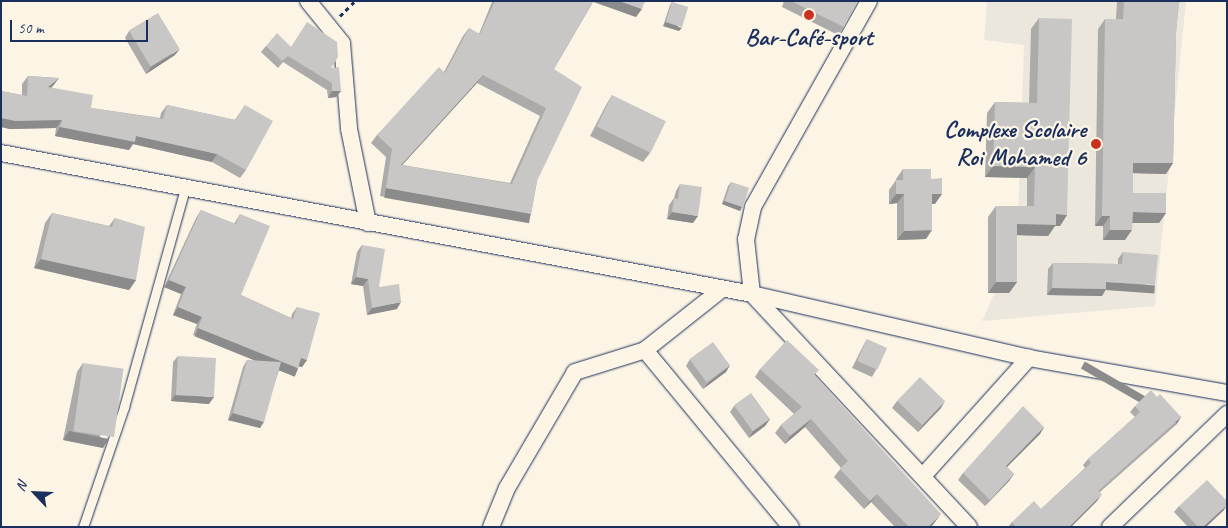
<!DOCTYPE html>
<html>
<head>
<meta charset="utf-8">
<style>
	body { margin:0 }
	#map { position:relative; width:1228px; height:528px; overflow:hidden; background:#fcf5e5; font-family:Caveat,sans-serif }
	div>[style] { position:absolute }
	.built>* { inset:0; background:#ece7dc }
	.path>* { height:3px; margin-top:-1.5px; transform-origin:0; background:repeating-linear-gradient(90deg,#1b2f5e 0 4px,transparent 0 8px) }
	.roads { filter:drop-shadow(0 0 1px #1b2f5e) drop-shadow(0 0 1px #1b2f5e) }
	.service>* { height:9px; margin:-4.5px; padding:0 4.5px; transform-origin:4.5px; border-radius:4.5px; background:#fcf5e5 }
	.minor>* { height:16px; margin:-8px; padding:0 8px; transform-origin:8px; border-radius:8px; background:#fcf5e5 }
	.wall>* { inset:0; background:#acabaa }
	.shaded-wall>* { inset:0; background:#8c8b8b; transform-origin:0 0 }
	.building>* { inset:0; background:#c8c7c6; transform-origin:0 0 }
	.dots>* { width:14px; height:14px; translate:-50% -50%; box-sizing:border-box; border:2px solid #fcf5e5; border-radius:50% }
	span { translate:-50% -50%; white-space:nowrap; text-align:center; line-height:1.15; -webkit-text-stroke:4.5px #fcf5e5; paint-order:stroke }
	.poi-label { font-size:24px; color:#1b2f5e; font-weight:700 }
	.right { translate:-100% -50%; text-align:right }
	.frame { position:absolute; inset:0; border:2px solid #1b2f5e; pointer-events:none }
	.north { position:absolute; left:10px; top:468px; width:50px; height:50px; -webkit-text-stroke:4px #fcf5e5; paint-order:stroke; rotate:295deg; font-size:14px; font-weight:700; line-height:20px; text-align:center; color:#1b2f5e }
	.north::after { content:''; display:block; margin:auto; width:18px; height:22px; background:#1b2f5e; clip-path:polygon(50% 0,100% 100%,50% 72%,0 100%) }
	.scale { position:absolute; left:10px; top:20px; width:138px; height:22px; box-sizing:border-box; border:2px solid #1b2f5e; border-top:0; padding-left:6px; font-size:15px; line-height:18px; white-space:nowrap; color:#1b2f5e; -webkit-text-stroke:4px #fcf5e5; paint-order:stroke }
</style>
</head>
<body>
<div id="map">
	<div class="built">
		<div style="clip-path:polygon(987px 1px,1186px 1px,1155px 306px,982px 321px,1017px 243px,1024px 45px,984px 40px)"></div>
	</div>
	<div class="path">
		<div style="left:340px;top:16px;width:21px;rotate:-45deg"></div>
	</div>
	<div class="roads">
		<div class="service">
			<div style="left:83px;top:527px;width:127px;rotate:-71.1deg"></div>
			<div style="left:124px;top:407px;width:230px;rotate:-74.4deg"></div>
		</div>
		<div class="minor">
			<div style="left:308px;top:1px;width:54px;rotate:51deg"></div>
			<div style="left:342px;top:43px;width:86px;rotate:85.3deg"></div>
			<div style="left:349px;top:129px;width:96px;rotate:78.6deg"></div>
			<div style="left:869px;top:1px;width:236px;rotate:119.4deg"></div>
			<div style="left:753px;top:207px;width:33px;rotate:102deg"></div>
			<div style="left:746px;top:239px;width:55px;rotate:83.8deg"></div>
			<div style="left:752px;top:294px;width:318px;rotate:47deg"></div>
			<div style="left:1px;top:153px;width:764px;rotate:10.63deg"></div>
			<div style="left:752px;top:294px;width:284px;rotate:13deg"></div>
			<div style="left:1029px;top:358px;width:201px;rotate:10deg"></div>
			<div style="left:722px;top:289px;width:98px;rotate:141.6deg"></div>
			<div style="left:645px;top:350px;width:229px;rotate:50.5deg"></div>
			<div style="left:923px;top:476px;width:159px;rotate:-48.1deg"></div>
			<div style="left:491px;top:527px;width:42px;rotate:-67.7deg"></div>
			<div style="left:507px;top:488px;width:134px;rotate:-59.6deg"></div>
			<div style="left:575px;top:372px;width:73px;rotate:-17.4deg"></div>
			<div style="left:1110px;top:527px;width:163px;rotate:-44deg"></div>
		</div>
	</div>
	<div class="wall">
		<div style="clip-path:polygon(evenodd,491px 1px,645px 1px,636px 17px,593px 2px,554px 69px,537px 181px,531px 214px,526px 222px,380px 196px,386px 157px,371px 143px,377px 135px,444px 72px,463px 36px,469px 28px,479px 34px,492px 2px,491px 1px,477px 83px,540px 116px,510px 183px,402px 165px,477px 83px)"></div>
		<div style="clip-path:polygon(784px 1px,857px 1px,844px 27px,838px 35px,782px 7px)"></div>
		<div style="clip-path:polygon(1117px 1px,1179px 1px,1176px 33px,1173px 163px,1166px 174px,1133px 173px,1133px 193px,1166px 213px,1159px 223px,1132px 223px,1125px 240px,1103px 240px,1103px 226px,1095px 226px,1098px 29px,1105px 19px,1116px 19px)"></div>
		<div style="clip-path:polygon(672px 2px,679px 31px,663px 26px,670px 5px)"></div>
		<div style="clip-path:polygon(1039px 18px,1067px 215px,1060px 226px,1055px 226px,1048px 236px,1017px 235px,1017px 282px,1009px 293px,988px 293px,988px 217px,996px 206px,1027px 206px,1027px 178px,985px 177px,987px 113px,995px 102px,1029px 103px,1031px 29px)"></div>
		<div style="clip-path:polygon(129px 31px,175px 55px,146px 74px,125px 38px)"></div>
		<div style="clip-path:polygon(266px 46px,291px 47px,341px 91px,336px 97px,328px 98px,327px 90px,283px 62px,278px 68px,261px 52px)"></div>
		<div style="clip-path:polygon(28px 76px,59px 78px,51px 87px,91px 108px,160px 118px,161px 113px,167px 105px,235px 120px,245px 105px,246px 170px,240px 178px,212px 162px,133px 144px,129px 150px,55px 136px,56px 128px,10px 129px,1px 127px,1px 91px,22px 95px,22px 84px)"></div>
		<div style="clip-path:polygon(612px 95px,650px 153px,643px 162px,590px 136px,606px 105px)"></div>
		<div style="clip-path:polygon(903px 169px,931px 179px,935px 204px,932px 204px,926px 239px,897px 240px,897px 203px,889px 204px,889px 190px,896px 180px,896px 179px)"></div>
		<div style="clip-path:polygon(731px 182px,742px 207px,740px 211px,722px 204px,728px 186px)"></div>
		<div style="clip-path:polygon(680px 184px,693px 223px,667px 219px,669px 205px,674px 198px,676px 191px)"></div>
		<div style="clip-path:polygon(201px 210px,234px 224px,240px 214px,241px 295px,291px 318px,292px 314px,297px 307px,307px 360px,302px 367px,299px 366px,293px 375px,279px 370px,260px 428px,228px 420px,243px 367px,247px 360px,257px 361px,193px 335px,197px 324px,173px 315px,181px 294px,164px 287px,196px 218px)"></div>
		<div style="clip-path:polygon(52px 213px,109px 226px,115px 218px,136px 280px,129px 290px,34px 268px,45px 223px)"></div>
		<div style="clip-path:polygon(362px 245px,379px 287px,397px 309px,367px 315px,363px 286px,351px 284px,357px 252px)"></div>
		<div style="clip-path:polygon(1123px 252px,1151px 292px,1106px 289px,1102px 296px,1047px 295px,1048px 269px,1053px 263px,1118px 264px,1118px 259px)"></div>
		<div style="clip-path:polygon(867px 339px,876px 370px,872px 377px,852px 368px,863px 346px)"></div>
		<div style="clip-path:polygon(178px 356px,209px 404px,171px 401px,173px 362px)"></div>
		<div style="clip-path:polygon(690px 359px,730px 365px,726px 372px,703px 389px,686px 366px)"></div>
		<div style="clip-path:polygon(83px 363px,103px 448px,63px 440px,77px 372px)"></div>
		<div style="clip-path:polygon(760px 369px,815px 376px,935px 522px,931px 527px,895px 527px,871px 502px,864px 509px,834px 477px,841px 468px,805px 427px,785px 444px,775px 433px,781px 425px,794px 414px,755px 377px)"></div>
		<div style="clip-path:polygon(897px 401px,941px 408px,918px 432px,892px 408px)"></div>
		<div style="clip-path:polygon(734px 406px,770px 419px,765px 426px,749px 438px,730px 412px)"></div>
		<div style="clip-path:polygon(1135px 406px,1177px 424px,1100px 492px,1097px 501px,1071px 527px,1008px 527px,1012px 522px,1041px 509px,1085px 468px,1083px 465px,1088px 459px,1135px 417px,1130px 412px)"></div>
		<div style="clip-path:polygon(1044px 427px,1040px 434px,1007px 467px,1014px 474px,1009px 481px,985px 506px,958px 480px,963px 473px)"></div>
		<div style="clip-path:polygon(1179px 506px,1224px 510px,1206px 527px,1188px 527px,1174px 512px)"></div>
	</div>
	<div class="shaded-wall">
		<div style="clip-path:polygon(592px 1px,619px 1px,642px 9px,636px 17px)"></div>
		<div style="clip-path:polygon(666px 22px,682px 28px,679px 31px,663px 26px)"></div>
		<div style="clip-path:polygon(180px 49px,175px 55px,146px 74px,151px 67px)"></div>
		<div style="clip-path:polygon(483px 75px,477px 83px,395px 173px,401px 165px)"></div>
		<div style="clip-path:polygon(59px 78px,53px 86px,42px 95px,48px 87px)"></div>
		<div style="clip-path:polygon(332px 91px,341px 91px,336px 97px,328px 98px)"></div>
		<div style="clip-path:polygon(1px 118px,62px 120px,56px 128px,10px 129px,1px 127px)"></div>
		<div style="clip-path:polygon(60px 127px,136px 136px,217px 154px,212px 162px,133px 144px,129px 150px,55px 136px)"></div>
		<div style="clip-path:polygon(1133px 163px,1173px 163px,1166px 174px,1126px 173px)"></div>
		<div style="clip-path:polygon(993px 166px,1035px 167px,1027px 178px,985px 177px)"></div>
		<div style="left:386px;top:188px;width:147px;height:10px;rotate:10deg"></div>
		<div style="clip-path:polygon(896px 194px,904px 194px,897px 203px,889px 204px)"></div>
		<div style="clip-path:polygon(932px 194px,942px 194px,935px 204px,925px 204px)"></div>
		<div style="clip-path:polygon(724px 201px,742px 207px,740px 211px,722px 204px)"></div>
		<div style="clip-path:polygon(672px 212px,698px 216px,693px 223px,667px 219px)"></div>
		<div style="clip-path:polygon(1133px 212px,1166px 213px,1159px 223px,1125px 223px)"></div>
		<div style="clip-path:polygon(1056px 214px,1067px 215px,1060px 226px,1055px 226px,1048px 236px,1010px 235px,1017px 224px)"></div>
		<div style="clip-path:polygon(1102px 216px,1110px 216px,1103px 226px,1095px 226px)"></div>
		<div style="clip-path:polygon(932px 230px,926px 239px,897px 240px,904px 231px)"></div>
		<div style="clip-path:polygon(1110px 230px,1132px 230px,1125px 240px,1103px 240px)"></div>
		<div style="clip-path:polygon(41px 259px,136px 280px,129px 290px,34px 268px)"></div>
		<div style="clip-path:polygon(356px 277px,368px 279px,363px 286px,351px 284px)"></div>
		<div style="clip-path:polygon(169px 280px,186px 287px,181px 294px,164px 287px)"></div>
		<div style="clip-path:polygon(996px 282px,1017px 282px,1009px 293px,988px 293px)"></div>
		<div style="left:1106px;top:282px;width:49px;height:8px;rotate:4deg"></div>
		<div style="clip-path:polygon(1052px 288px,1106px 289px,1102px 296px,1047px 295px)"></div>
		<div style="clip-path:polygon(401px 302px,397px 309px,367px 315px,372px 308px)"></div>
		<div style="clip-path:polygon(178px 307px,202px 317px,197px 324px,173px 315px)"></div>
		<div style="left:198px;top:328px;width:108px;height:9px;rotate:22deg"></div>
		<div style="clip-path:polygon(301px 358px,307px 360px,302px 367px,296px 366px)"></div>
		<div style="clip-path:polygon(730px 365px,726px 372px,703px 389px,708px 383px)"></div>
		<div style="clip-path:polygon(175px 395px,214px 397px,209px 404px,171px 401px)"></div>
		<div style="clip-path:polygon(945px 401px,941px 408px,918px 432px,922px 426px)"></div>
		<div style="clip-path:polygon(233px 413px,264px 422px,260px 428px,228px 420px)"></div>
		<div style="left:1181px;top:417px;width:8px;height:111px;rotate:120deg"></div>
		<div style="clip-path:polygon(770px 419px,765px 426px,749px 438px,753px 431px)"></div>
		<div style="clip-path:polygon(811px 419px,805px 427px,785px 444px,790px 436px)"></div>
		<div style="clip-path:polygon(1044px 427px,1040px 434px,1001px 473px,1006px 466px)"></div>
		<div style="clip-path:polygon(69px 431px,109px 439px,103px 448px,63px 440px)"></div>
		<div style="clip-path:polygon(1014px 474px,1009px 481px,985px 506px,990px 500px)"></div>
		<div style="clip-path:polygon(877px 494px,871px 502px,864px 509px,870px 501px)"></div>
		<div style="clip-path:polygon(1102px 494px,1097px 501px,1071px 527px,1069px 527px)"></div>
		<div style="clip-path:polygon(1227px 505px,1224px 510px,1206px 527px,1203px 527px)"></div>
		<div style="clip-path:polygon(941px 514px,935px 522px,931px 527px,928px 527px)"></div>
	</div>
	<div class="building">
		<div style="clip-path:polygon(evenodd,495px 1px,593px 1px,554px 69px,582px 87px,537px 181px,531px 214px,386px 188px,392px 149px,377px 135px,439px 67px,445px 73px,469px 28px,480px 34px,495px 1px,483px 75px,546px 108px,512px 184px,401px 165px,483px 75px)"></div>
		<div style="clip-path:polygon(619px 1px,645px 1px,642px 9px)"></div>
		<div style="clip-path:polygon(791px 1px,857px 1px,844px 27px)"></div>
		<div style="clip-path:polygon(1124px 1px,1179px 1px,1176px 33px,1173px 163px,1133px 163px,1133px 193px,1166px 193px,1166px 213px,1133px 212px,1132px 230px,1110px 230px,1110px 216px,1102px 216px,1105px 19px,1123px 19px)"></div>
		<div style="left:672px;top:2px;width:17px;height:21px;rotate:17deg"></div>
		<div style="left:158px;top:13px;width:42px;height:34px;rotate:59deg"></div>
		<div style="clip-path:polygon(1039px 18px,1072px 19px,1067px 215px,1056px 214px,1056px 225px,1017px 224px,1017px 282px,996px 282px,996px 206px,1034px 206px,1035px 167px,993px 166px,995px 102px,1037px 103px)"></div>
		<div style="clip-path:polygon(307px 22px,337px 42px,338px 57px,331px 68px,339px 67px,341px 91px,332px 91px,332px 83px,288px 56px,282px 61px,266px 46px,277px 33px,291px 47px)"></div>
		<div style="clip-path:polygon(28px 76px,59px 78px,48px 87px,93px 95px,91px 108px,163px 119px,167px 105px,236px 120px,245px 105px,273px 121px,246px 170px,217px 154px,136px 136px,135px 142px,60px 127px,62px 120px,15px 121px,1px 118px,1px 91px,27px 96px)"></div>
		<div style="left:612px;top:95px;width:60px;height:35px;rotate:26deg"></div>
		<div style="clip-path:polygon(903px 169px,931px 169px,931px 179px,942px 178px,942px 194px,932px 194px,932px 230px,904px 231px,904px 194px,896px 194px,896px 180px,903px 180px)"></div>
		<div style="left:731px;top:182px;width:19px;height:20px;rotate:18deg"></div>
		<div style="clip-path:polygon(680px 184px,702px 187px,698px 216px,672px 212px,674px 198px,678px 199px)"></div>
		<div style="clip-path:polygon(201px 210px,236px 224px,240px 214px,270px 226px,241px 295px,293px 319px,297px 307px,320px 313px,307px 360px,301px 358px,298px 368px,198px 328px,202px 317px,178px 307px,186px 287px,169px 280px)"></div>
		<div style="clip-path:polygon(52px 213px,112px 227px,115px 218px,145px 227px,136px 280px,41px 259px)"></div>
		<div style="clip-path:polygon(362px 245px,385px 249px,379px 287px,399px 284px,401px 302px,372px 308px,368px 279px,356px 277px)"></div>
		<div style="clip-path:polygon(1123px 252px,1158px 255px,1155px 285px,1106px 282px,1106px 289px,1052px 288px,1053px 263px,1122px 264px)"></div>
		<div style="left:867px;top:339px;width:22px;height:24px;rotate:24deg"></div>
		<div style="clip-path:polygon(787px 340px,819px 370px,814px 375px,941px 514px,928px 527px,909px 527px,877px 494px,870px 501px,840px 469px,848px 461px,811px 419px,790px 436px,781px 425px,802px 407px,760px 369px)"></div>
		<div style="left:713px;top:342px;width:29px;height:29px;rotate:54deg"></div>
		<div style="left:178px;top:356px;width:38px;height:39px;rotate:3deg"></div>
		<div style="clip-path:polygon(247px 360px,281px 362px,264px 422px,233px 413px)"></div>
		<div style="left:83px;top:363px;width:41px;height:69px;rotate:8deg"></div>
		<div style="left:920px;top:377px;width:35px;height:33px;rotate:44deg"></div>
		<div style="clip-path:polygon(1151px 390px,1157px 397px,1160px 394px,1181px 417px,1098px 491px,1102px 494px,1069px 527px,1016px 527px,1012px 522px,1034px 501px,1041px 509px,1091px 463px,1088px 459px,1140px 412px,1135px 406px)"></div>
		<div style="left:751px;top:393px;width:32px;height:21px;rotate:54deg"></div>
		<div style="clip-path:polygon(1023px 406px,1044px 427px,1006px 466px,1014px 474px,990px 500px,963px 473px)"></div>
		<div style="clip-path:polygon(1207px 480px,1227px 501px,1227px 505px,1203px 527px,1198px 527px,1179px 506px)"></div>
	</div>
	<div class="dots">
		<div style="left:809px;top:15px;background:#c8321e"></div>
		<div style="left:1096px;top:144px;background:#c8321e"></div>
	</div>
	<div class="poi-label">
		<span style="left:809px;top:38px">Bar-Café-sport</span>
		<span class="right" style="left:1086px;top:144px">Complexe Scolaire<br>Roi Mohamed 6</span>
	</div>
	<div class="frame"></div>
	<div class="north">N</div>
	<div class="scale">50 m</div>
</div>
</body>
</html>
